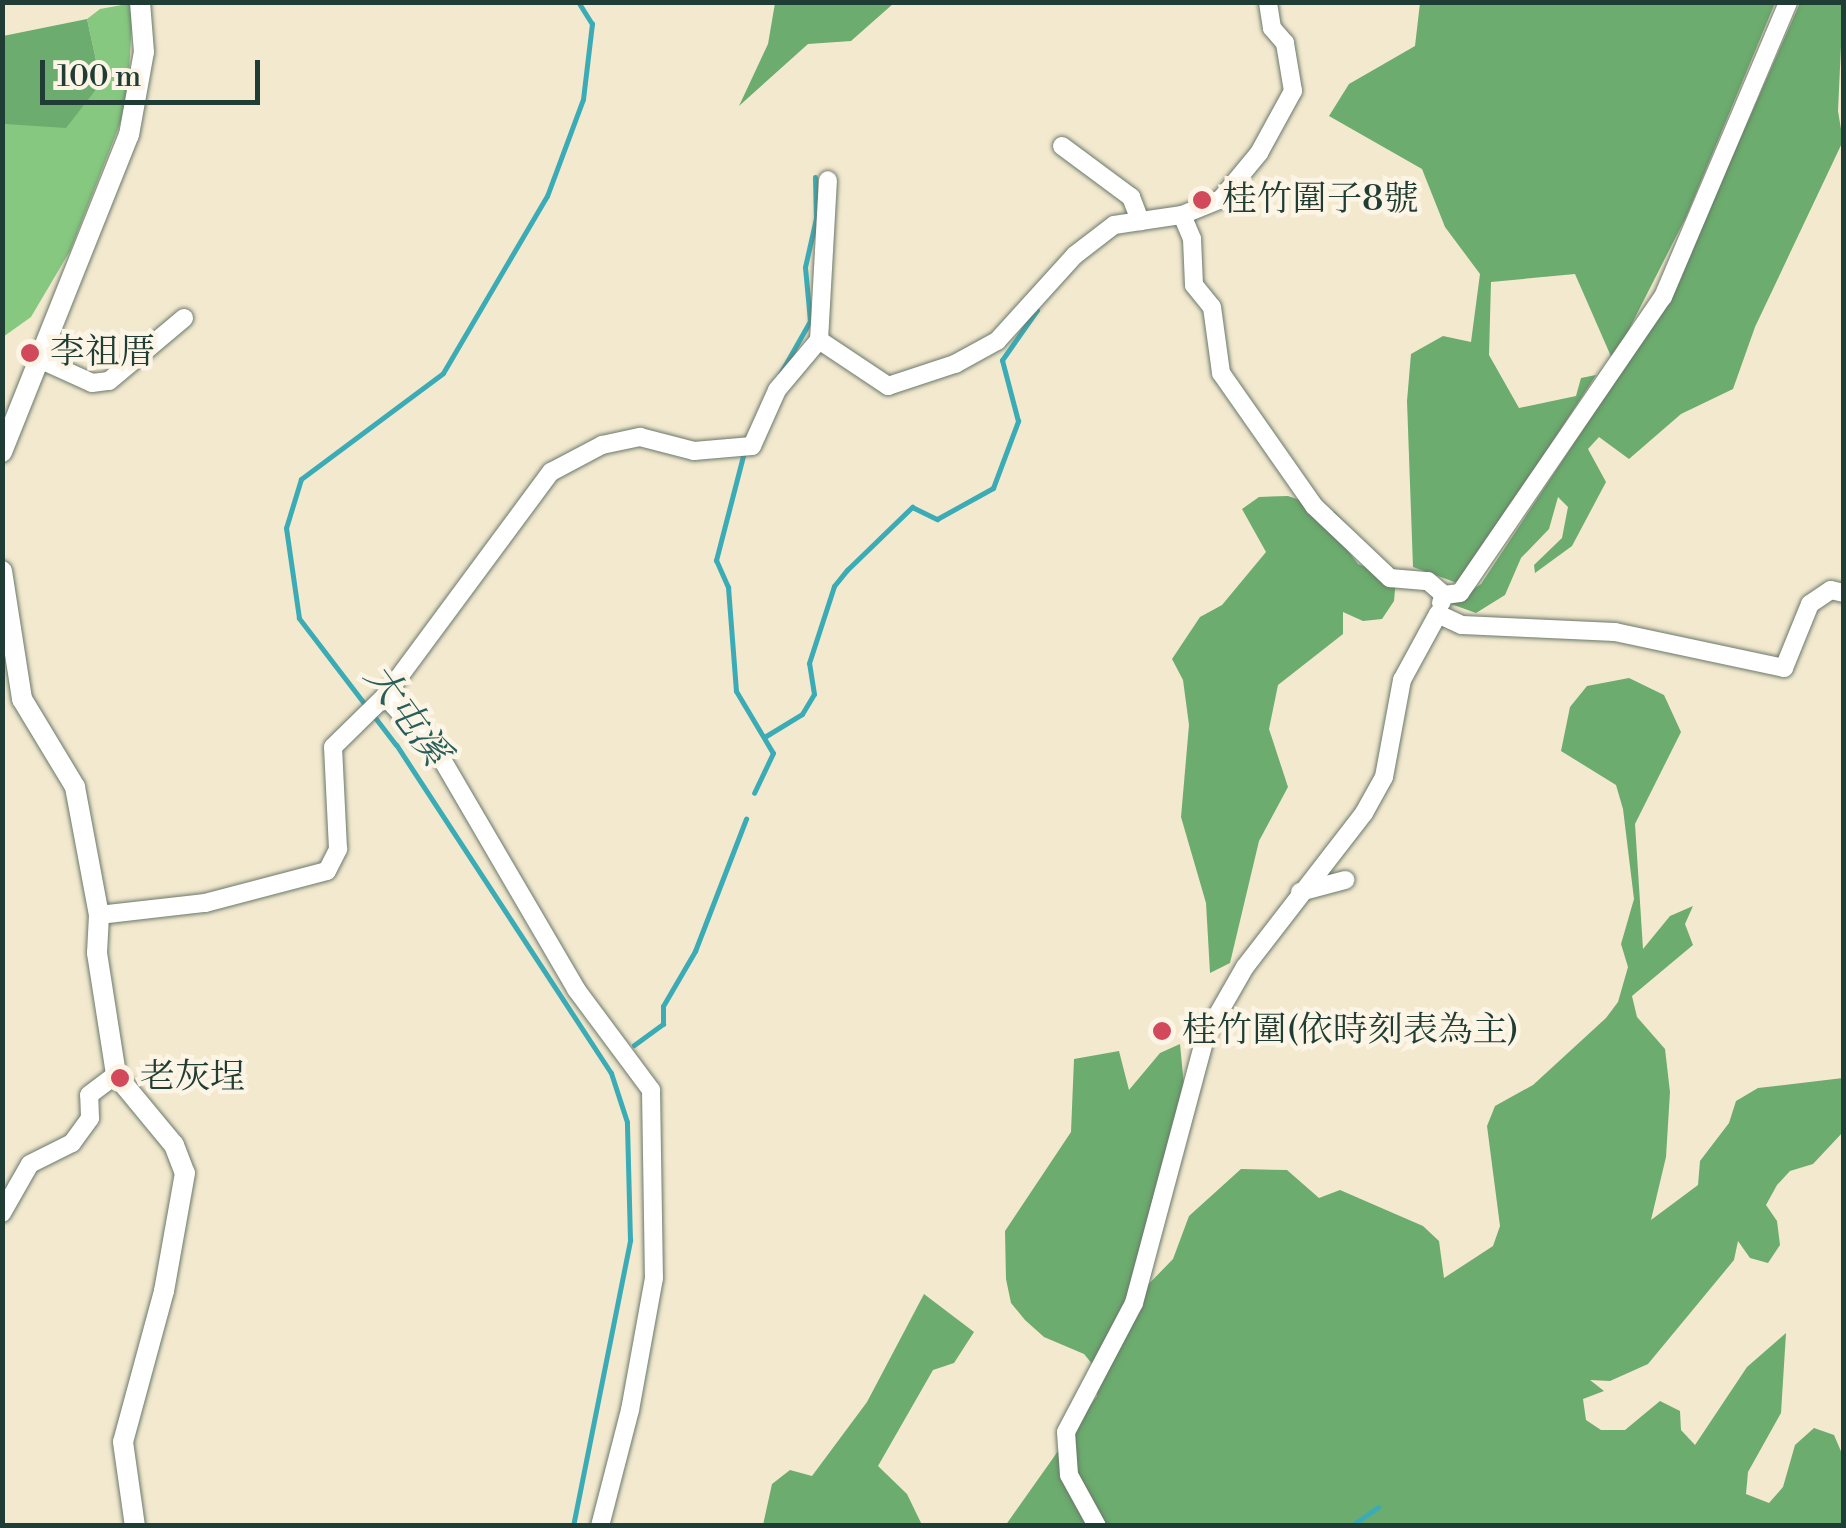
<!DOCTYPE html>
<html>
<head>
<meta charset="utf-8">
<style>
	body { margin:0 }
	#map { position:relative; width:1846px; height:1528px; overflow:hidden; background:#f3e9cf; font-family:"Libre Bodoni","Noto Serif TC",serif }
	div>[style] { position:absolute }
	.green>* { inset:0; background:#86c880 }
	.forest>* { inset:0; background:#6cac6e }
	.stream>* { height:5px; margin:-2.5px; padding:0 2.5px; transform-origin:2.5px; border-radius:2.5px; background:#3bacb6 }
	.roads { filter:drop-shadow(0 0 2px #69796a) drop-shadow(0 0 2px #69796a) }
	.minor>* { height:18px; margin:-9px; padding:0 9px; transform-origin:9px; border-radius:9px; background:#fff }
	.tertiary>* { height:20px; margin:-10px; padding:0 10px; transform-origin:10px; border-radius:10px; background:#fff }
	.dots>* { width:28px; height:28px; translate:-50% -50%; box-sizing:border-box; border:5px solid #fcf5e5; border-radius:50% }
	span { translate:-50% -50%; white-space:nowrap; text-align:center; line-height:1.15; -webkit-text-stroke:9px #fcf5e5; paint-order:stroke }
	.poi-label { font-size:35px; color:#1f3d34 }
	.left { translate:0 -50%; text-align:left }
	.water-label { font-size:38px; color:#275e5b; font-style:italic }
	.frame { position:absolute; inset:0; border:5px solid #1f3d34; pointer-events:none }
	.scale { position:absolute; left:40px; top:60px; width:220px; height:45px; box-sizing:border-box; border:5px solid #1f3d34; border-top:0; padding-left:12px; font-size:30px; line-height:35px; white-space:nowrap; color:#1f3d34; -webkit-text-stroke:8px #fcf5e5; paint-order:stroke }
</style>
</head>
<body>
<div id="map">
	<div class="green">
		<div style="clip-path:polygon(133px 3px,127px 106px,70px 251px,31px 317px,3px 337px,4px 124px,101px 83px,87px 19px,100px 9px)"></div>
	</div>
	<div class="forest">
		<div style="clip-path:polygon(775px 3px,775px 2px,894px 3px,851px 41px,808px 44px,739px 106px,768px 44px)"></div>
		<div style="clip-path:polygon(1420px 3px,1775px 3px,1686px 217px,1613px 361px,1575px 274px,1491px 282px,1489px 355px,1519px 408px,1576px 396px,1581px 378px,1596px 375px,1460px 584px,1413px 567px,1407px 401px,1411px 354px,1443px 336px,1471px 342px,1480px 274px,1445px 227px,1422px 169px,1329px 116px,1349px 84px,1415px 46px)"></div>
		<div style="clip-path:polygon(1800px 3px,1843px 3px,1838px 111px,1843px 141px,1755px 327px,1733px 389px,1681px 414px,1629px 459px,1599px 437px,1588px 449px,1606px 482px,1572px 546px,1535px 573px,1534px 565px,1562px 538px,1568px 507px,1558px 497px,1549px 529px,1521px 558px,1505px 595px,1476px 613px,1451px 604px,1481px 584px,1670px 298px)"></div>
		<div style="clip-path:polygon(87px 19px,101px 83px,66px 128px,5px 124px,3px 130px,3px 36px)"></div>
		<div style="clip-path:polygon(1288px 496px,1335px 512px,1349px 527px,1345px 547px,1358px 564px,1396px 579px,1394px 601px,1382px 619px,1363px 621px,1343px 612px,1343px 634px,1278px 685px,1269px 729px,1288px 787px,1259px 841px,1230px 963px,1210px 973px,1206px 903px,1181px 817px,1189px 725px,1183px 680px,1172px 659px,1200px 617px,1222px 605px,1266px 552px,1242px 509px,1259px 497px)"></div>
		<div style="clip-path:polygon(1629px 678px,1664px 695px,1681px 732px,1635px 824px,1643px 949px,1670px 916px,1693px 906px,1685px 924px,1693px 945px,1632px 996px,1637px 1017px,1665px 1049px,1670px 1092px,1666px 1157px,1651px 1220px,1698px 1185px,1700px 1161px,1729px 1123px,1736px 1101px,1758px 1088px,1843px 1078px,1843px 1132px,1813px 1164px,1790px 1171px,1777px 1185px,1766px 1205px,1777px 1221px,1780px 1245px,1768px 1263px,1750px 1258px,1738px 1241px,1734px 1260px,1648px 1364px,1610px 1381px,1590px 1380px,1604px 1391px,1583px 1399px,1586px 1420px,1601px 1430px,1625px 1430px,1660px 1401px,1680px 1411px,1681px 1430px,1695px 1445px,1747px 1367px,1786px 1333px,1781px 1413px,1748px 1472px,1746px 1494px,1769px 1503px,1783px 1487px,1795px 1445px,1814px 1428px,1834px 1435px,1843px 1456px,1843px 1525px,1005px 1526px,1097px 1396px,1098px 1371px,1084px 1354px,1044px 1337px,1025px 1320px,1011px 1303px,1006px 1279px,1005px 1231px,1071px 1132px,1074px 1059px,1119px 1051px,1129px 1090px,1160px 1053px,1180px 1044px,1186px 1106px,1141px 1292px,1173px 1259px,1189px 1216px,1241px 1169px,1287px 1170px,1319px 1198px,1340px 1190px,1423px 1226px,1439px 1241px,1444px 1278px,1493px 1246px,1500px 1226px,1487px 1126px,1495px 1106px,1533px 1085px,1606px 1018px,1618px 1002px,1628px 967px,1621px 944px,1634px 899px,1623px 809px,1616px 785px,1561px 751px,1570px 707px,1587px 686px)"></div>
		<div style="clip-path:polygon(924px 1294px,974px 1332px,954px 1363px,933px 1370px,878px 1466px,907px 1494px,922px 1525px,763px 1525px,772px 1484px,790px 1470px,812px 1476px,867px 1402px)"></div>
	</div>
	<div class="stream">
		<div style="left:780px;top:374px;width:61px;rotate:-60.5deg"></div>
		<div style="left:810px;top:321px;width:54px;rotate:-95.3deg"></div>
		<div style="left:805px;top:267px;width:50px;rotate:-77.3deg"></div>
		<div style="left:816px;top:218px;width:41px;rotate:-91.4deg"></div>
		<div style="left:744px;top:452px;width:112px;rotate:104.5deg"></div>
		<div style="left:716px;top:560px;width:30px;rotate:66deg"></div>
		<div style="left:728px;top:587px;width:104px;rotate:85.6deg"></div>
		<div style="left:736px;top:691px;width:72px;rotate:59.2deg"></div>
		<div style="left:773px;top:753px;width:44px;rotate:115.4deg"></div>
		<div style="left:766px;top:736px;width:42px;rotate:-31.4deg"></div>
		<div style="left:802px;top:714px;width:23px;rotate:-59deg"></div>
		<div style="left:814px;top:694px;width:31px;rotate:-99deg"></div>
		<div style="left:809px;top:663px;width:81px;rotate:-72deg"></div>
		<div style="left:834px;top:586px;width:21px;rotate:-51deg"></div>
		<div style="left:847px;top:570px;width:91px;rotate:-44.1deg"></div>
		<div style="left:912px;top:507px;width:28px;rotate:26deg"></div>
		<div style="left:937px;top:519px;width:64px;rotate:-29deg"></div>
		<div style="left:993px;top:488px;width:72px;rotate:-69.5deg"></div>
		<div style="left:1018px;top:421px;width:63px;rotate:-104.7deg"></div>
		<div style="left:1002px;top:360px;width:61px;rotate:-55deg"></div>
		<div style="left:634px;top:1045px;width:36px;rotate:-36deg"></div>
		<div style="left:663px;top:1024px;width:18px;rotate:-90deg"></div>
		<div style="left:663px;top:1006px;width:64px;rotate:-59.8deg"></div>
		<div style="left:695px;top:951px;width:142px;rotate:-68.9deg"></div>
		<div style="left:573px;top:1526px;width:292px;rotate:-78.7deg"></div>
		<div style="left:630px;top:1240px;width:118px;rotate:-91.5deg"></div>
		<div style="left:627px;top:1122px;width:52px;rotate:-108.1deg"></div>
		<div style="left:611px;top:1073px;width:392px;rotate:-123.2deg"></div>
		<div style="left:396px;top:745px;width:160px;rotate:-127.4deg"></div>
		<div style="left:299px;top:618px;width:91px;rotate:-98.2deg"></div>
		<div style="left:286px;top:528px;width:51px;rotate:-73deg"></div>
		<div style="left:301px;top:479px;width:177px;rotate:-36.7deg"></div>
		<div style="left:443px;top:373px;width:205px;rotate:-59.6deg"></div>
		<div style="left:547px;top:196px;width:103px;rotate:-69.6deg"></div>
		<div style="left:583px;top:99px;width:76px;rotate:-83.2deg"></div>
		<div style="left:592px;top:24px;width:26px;rotate:-122deg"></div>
		<div style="left:1351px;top:1526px;width:33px;rotate:-35deg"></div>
	</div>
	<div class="roads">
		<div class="minor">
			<div style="left:1062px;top:146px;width:86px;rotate:36.5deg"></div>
			<div style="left:1131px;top:197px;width:26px;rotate:69deg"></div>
			<div style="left:1182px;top:215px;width:42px;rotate:-22.3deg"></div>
			<div style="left:1221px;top:199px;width:60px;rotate:-50.4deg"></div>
			<div style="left:1259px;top:153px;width:71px;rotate:-61.3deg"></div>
			<div style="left:1293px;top:91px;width:49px;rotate:-99.5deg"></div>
			<div style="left:1285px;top:43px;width:20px;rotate:-131deg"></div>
			<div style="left:1272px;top:28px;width:26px;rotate:-99deg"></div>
			<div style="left:819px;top:340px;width:160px;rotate:-86.8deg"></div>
			<div style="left:37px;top:358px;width:60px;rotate:24.4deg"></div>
			<div style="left:92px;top:383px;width:17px;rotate:-7deg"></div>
			<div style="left:109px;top:381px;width:98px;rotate:-40deg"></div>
			<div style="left:1441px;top:603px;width:9px;rotate:-69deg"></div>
			<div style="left:1444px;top:595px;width:16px;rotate:-7deg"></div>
			<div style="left:1460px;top:593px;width:359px;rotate:-55.6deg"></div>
			<div style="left:1663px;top:297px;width:320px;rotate:-67deg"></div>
			<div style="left:385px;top:696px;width:81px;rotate:47.5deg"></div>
			<div style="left:440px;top:756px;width:270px;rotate:59.7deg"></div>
			<div style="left:576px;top:989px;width:126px;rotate:53.4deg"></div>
			<div style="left:651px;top:1090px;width:188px;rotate:89.1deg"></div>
			<div style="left:654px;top:1278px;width:134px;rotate:100.3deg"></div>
			<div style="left:630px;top:1410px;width:120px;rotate:104.5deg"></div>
			<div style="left:1300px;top:892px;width:47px;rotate:-14.9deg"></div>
			<div style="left:99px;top:915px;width:107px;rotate:-6.5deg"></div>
			<div style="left:205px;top:903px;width:126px;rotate:-14.7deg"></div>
			<div style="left:327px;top:871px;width:25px;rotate:-63deg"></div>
			<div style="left:338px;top:849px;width:102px;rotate:-92.8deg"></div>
			<div style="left:333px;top:747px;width:73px;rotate:-44.4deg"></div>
			<div style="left:385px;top:696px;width:279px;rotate:-53.5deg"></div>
			<div style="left:551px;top:472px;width:58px;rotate:-27.9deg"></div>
			<div style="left:602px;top:445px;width:39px;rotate:-12deg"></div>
			<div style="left:640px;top:437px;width:56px;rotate:14.5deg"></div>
			<div style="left:694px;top:451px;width:58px;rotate:-4.9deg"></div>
			<div style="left:752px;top:446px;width:61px;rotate:-65.9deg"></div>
			<div style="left:777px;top:390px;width:65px;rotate:-50deg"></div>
			<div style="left:819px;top:340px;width:83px;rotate:33.7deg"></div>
			<div style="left:888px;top:386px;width:71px;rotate:-18.2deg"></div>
			<div style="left:955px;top:364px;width:48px;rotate:-28.7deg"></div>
			<div style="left:997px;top:341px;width:116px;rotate:-47.8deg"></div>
			<div style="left:1075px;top:255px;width:49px;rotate:-37.6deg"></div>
			<div style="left:1114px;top:225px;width:69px;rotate:-8.4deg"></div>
			<div style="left:1182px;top:215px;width:26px;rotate:67deg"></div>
			<div style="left:1192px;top:239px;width:46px;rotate:87.5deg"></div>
			<div style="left:1194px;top:285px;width:28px;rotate:51deg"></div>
			<div style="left:1212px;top:307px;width:67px;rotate:82.2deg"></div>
			<div style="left:1221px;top:373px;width:162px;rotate:55deg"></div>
			<div style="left:1314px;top:506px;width:105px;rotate:43.5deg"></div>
			<div style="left:1390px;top:578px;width:38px;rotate:5deg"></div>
			<div style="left:1428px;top:581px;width:21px;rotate:41deg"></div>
			<div style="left:2px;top:1213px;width:56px;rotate:-60.3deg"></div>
			<div style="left:30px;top:1164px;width:47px;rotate:-26.6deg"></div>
			<div style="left:72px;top:1143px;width:31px;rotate:-54deg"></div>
			<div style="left:90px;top:1118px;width:23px;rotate:-92deg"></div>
			<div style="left:89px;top:1095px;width:34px;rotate:-37deg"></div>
			<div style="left:1097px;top:1526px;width:58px;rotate:-118.8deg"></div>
			<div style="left:1069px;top:1475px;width:43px;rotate:-94deg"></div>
			<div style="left:1066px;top:1432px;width:146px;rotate:-62.2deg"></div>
			<div style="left:1134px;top:1303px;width:278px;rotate:-75deg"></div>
			<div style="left:1206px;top:1035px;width:78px;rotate:-60.2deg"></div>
			<div style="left:1245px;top:967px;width:195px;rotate:-52.3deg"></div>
			<div style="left:1364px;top:813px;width:41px;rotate:-60.9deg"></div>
			<div style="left:1384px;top:777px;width:99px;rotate:-79.5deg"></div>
			<div style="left:1402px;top:680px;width:75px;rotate:-61.4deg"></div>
			<div style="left:1438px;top:614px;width:26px;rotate:25deg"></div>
			<div style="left:1462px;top:625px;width:153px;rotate:2.6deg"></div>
			<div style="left:1615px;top:632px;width:173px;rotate:12deg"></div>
			<div style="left:1784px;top:668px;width:69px;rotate:-67.9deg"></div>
			<div style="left:1810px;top:604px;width:25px;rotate:-34deg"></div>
			<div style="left:1831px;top:590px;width:13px;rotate:13deg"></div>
		</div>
		<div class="tertiary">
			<div style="left:2px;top:452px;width:341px;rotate:-68.2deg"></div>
			<div style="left:129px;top:135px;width:84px;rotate:-79.8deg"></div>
			<div style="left:144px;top:52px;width:50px;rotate:-94.6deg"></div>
			<div style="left:2px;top:571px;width:130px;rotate:81.1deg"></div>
			<div style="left:22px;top:699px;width:103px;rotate:58.9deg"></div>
			<div style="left:75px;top:787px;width:130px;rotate:79.4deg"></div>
			<div style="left:99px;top:915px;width:38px;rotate:93deg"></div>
			<div style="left:97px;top:953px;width:123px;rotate:81.1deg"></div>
			<div style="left:116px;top:1075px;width:91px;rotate:50.4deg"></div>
			<div style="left:174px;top:1145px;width:30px;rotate:69deg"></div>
			<div style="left:185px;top:1173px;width:120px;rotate:100.1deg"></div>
			<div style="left:164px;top:1291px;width:156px;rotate:105.2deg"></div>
			<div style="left:123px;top:1442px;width:85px;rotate:81.9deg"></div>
		</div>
	</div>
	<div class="dots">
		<div style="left:1202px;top:200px;background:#d1495b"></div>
		<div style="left:30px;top:353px;background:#d1495b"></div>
		<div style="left:1162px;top:1031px;background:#d1495b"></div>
		<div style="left:120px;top:1078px;background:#d1495b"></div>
	</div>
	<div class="poi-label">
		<span class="left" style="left:1222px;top:200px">桂竹圍子8號</span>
		<span class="left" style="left:50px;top:353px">李祖厝</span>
		<span class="left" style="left:1182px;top:1031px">桂竹圍(依時刻表為主)</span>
		<span class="left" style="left:140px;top:1078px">老灰埕</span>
	</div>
	<div class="water-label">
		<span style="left:406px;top:715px;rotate:54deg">大屯溪</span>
	</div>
	<div class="frame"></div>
	<div class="scale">100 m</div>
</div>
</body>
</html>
